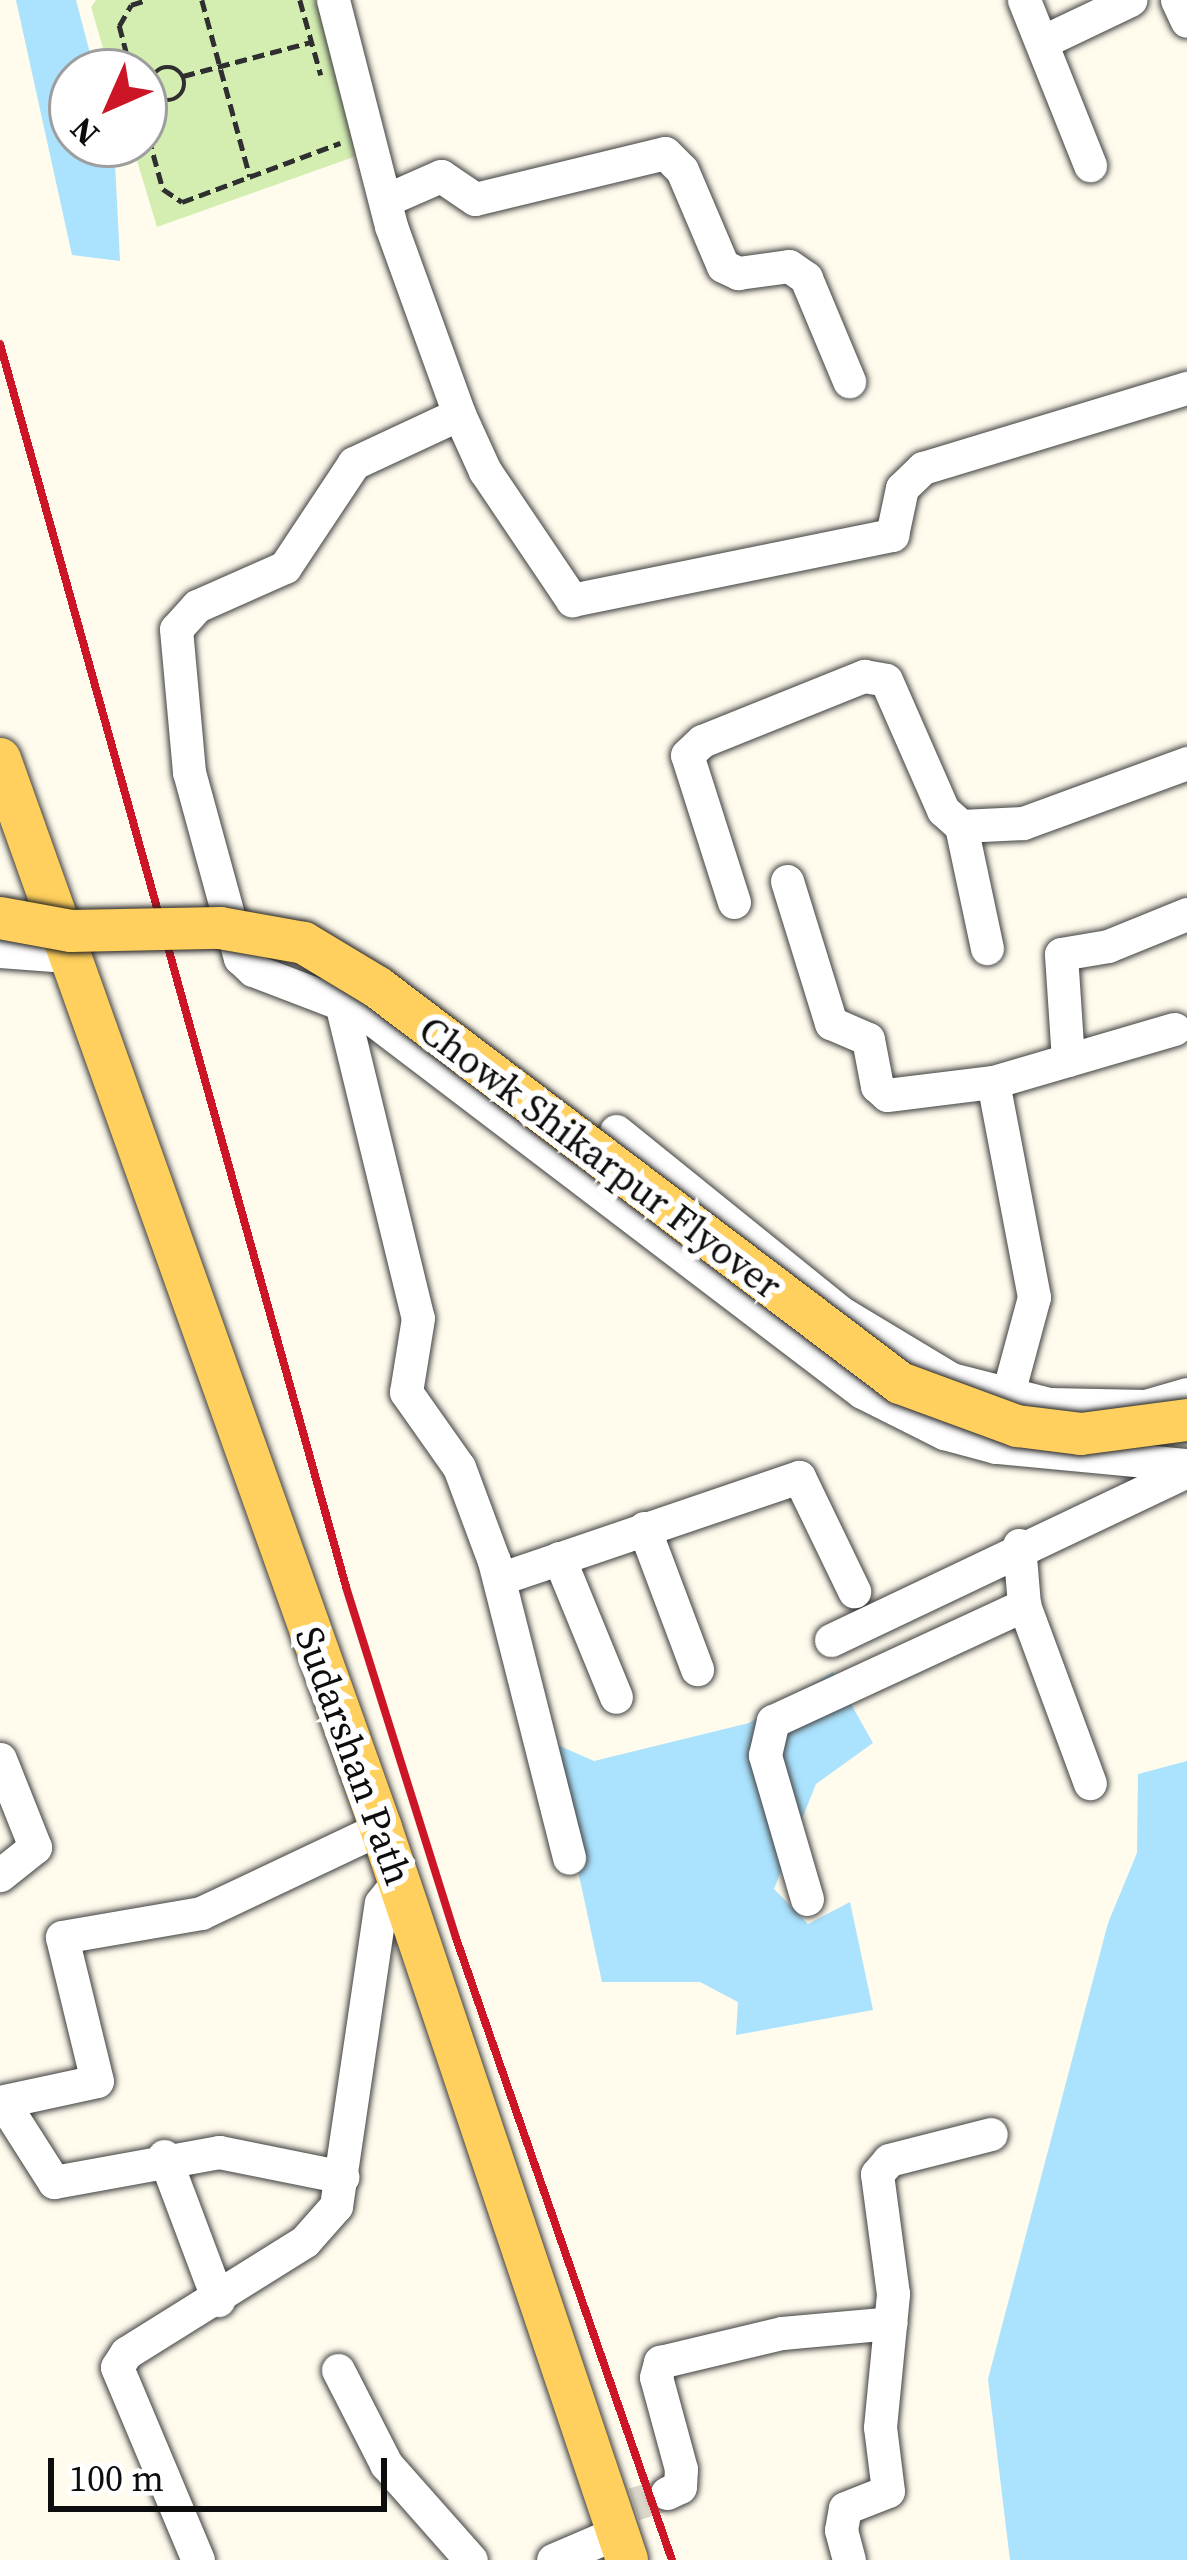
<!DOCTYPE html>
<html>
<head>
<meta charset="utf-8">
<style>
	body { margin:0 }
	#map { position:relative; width:1187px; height:2560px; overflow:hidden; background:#fffbed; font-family:"Source Serif 4",serif }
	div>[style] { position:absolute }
	.green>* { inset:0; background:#d4eeb2 }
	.water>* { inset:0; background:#abe2fd }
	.minor-tunnel>* { height:33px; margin-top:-16.5px; transform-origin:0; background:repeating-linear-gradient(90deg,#dbd7cb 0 33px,transparent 0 49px) }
	.path>* { height:4.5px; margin-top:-2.25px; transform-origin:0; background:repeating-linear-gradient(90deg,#2f2f2f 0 12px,transparent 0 18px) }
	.path>.ring { margin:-2.25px; padding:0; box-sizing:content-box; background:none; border:4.5px solid #2f2f2f; border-radius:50% }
	.roads { filter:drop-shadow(0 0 3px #404040) drop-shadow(0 0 3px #404040) }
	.minor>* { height:33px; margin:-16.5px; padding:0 16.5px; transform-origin:16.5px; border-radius:16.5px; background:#fff }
	.major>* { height:42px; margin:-21px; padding:0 21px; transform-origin:21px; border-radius:21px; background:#ffd05d }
	.rail>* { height:8px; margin:-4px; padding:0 4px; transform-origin:4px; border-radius:4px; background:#cc1627 }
	.bridges { filter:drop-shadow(0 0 3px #1e1e1e) drop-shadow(0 0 3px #1e1e1e) }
	.major-bridge>* { height:42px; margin:-21px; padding:0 21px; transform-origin:21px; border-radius:21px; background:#ffd05d }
	span { translate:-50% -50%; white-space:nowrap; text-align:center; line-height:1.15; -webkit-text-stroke:12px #fff; paint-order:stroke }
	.street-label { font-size:39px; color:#0d0d0d }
	.north { position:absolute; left:48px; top:48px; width:120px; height:120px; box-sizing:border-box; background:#fff; border:3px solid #9e9e9e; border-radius:50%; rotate:225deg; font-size:33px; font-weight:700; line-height:48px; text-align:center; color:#0d0d0d }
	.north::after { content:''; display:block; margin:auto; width:42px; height:54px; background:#cc1627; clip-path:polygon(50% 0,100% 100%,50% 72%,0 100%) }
	.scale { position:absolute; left:48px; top:2458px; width:339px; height:54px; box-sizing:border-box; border:6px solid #0d0d0d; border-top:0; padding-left:15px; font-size:36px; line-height:42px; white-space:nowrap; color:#0d0d0d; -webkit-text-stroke:9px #fff; paint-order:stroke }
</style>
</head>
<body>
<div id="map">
	<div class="green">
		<div style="clip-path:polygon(96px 0,319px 0,362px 154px,157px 227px,132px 144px,144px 144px,144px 72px,110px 72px,91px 7px)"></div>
	</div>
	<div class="water">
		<div style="clip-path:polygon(16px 0,76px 0,95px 72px,72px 72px,72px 144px,114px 144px,120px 261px,72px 255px)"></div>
		<div style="clip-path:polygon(833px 1672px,873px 1743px,816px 1784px,774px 1889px,808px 1924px,850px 1902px,873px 2010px,736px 2035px,738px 2002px,700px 1982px,602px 1982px,553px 1755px,560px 1746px,594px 1761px,749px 1723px)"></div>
		<div style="clip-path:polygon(1187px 1761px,1187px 2560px,1010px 2560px,988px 2379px,1108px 1923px,1137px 1853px,1138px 1774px)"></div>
	</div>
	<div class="minor-tunnel">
		<div style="left:634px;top:2504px;width:35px;rotate:-18deg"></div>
	</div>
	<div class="path">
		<div style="left:202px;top:0;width:183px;rotate:74.8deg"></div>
		<div style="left:300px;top:0;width:78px;rotate:74.4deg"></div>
		<div class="ring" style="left:151px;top:67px;width:29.5px;height:29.5px"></div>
		<div style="left:131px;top:72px;width:48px;rotate:-104.6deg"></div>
		<div style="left:119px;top:26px;width:24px;rotate:-60deg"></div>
		<div style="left:131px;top:5px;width:16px;rotate:-18deg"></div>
		<div style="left:183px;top:76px;width:132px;rotate:-14.9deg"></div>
		<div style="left:144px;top:120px;width:72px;rotate:74.6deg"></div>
		<div style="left:163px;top:189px;width:23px;rotate:34deg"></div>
		<div style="left:182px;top:202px;width:169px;rotate:-20.5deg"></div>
	</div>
	<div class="roads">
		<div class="minor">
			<div style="left:333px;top:0;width:233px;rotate:75.6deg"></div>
			<div style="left:391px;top:226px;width:200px;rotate:70.1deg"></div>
			<div style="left:459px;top:414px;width:63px;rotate:65.5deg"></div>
			<div style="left:485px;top:471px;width:156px;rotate:56deg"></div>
			<div style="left:572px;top:600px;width:327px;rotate:-11.5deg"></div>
			<div style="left:892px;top:535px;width:48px;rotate:-78deg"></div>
			<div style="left:902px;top:488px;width:29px;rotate:-44deg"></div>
			<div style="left:923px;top:468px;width:276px;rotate:-16.9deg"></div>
			<div style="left:1024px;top:0;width:178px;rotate:68.2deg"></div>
			<div style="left:1177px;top:0;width:23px;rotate:65deg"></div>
			<div style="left:1042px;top:42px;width:98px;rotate:-25.5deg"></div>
			<div style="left:386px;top:200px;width:60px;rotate:-23.6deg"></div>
			<div style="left:441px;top:176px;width:41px;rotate:34.1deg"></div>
			<div style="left:475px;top:199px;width:195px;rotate:-13.6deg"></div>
			<div style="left:665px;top:153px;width:24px;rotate:45deg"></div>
			<div style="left:682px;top:170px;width:104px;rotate:66.9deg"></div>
			<div style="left:723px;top:266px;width:17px;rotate:25deg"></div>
			<div style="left:738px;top:273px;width:51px;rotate:-7.8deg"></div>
			<div style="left:789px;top:266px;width:21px;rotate:35deg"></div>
			<div style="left:806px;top:278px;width:112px;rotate:67.3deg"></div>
			<div style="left:459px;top:414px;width:116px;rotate:155deg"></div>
			<div style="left:354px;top:463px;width:125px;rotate:123.6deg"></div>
			<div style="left:285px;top:567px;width:96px;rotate:156.1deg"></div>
			<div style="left:197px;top:606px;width:31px;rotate:132deg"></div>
			<div style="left:176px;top:629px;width:144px;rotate:84.8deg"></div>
			<div style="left:189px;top:772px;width:193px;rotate:74.7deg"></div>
			<div style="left:240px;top:958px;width:18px;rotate:43deg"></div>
			<div style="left:253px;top:970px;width:118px;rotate:20.9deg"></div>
			<div style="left:363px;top:1012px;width:627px;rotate:37.29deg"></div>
			<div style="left:862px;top:1392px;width:92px;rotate:26.6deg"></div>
			<div style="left:944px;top:1433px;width:54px;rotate:15.1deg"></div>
			<div style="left:996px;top:1447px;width:192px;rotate:5.4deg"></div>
			<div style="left:961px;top:826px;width:125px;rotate:78deg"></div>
			<div style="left:787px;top:881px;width:149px;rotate:72.8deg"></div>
			<div style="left:831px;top:1023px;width:40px;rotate:23.4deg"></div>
			<div style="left:868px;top:1039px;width:48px;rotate:79.2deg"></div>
			<div style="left:877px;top:1086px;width:13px;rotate:42deg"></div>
			<div style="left:887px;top:1095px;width:107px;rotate:-7deg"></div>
			<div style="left:993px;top:1082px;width:189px;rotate:-16.3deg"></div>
			<div style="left:734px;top:902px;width:154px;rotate:-107.7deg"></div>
			<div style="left:687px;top:755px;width:21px;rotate:-43deg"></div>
			<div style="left:702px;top:741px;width:175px;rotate:-21.9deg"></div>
			<div style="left:864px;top:676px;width:22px;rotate:10deg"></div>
			<div style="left:886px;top:680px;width:142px;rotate:66.3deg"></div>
			<div style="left:943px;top:810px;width:24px;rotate:42deg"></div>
			<div style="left:961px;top:826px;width:62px;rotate:-2.8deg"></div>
			<div style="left:1023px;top:823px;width:175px;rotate:-20.1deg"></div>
			<div style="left:0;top:951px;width:67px;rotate:4.3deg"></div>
			<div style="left:340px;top:999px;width:328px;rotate:76.3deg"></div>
			<div style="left:418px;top:1318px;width:75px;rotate:99.2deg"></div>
			<div style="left:406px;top:1392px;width:92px;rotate:54.8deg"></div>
			<div style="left:459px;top:1467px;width:100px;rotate:69.6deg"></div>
			<div style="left:494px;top:1561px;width:306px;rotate:75.8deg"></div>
			<div style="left:1068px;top:1060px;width:106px;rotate:-93.8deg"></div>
			<div style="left:1061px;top:954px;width:48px;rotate:-9.7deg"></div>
			<div style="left:1108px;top:946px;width:85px;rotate:-22.1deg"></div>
			<div style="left:993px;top:1082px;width:219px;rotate:79.2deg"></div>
			<div style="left:1034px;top:1297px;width:104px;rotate:105.1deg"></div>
			<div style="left:616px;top:1131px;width:292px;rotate:38.9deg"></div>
			<div style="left:843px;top:1314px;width:126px;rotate:31deg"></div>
			<div style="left:951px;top:1379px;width:101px;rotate:14.3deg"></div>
			<div style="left:1049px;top:1404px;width:96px;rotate:1.2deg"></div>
			<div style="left:1145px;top:1406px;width:44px;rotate:-15.9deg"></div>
			<div style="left:644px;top:1528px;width:151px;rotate:69.4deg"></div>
			<div style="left:1019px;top:1545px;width:60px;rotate:85.2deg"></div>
			<div style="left:1024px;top:1605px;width:190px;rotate:69.7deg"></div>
			<div style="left:559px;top:1558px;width:150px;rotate:67.7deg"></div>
			<div style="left:499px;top:1579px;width:317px;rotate:-18.8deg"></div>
			<div style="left:799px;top:1477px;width:127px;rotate:64.2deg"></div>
			<div style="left:831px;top:1640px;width:394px;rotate:-25.4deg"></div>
			<div style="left:0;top:1759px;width:95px;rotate:68.3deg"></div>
			<div style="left:35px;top:1847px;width:45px;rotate:141.3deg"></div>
			<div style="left:807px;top:1899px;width:150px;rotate:-106.3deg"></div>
			<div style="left:765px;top:1755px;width:35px;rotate:-77deg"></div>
			<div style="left:773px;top:1721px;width:277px;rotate:-24.8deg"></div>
			<div style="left:0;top:2102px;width:99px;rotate:-12.2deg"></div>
			<div style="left:97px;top:2081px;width:148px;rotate:-103.7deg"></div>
			<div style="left:62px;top:1937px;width:141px;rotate:-9.8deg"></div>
			<div style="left:201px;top:1913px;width:199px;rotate:-25.3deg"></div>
			<div style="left:3px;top:2102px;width:95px;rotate:57.5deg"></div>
			<div style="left:54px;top:2182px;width:168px;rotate:-10.3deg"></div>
			<div style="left:219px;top:2152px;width:126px;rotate:11.4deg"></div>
			<div style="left:164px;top:2156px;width:154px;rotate:69.4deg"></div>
			<div style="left:338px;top:2370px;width:106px;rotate:62.9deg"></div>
			<div style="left:386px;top:2464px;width:128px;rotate:48.5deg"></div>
			<div style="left:667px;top:2493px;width:14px;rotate:-25deg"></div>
			<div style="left:680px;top:2487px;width:18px;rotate:-87deg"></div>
			<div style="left:681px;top:2469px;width:95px;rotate:-105.2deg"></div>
			<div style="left:656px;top:2377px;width:16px;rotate:-75deg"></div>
			<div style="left:660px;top:2362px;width:125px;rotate:-13.4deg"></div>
			<div style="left:782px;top:2333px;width:109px;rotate:-5.2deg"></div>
			<div style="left:198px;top:2560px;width:209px;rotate:-112.8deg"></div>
			<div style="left:117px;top:2367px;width:17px;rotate:-57deg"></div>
			<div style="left:126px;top:2353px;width:211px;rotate:-32deg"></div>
			<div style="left:305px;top:2241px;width:47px;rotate:-48.5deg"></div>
			<div style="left:336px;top:2206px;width:306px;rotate:-81.6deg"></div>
			<div style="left:381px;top:1903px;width:29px;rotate:-52deg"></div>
			<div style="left:553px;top:2560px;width:71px;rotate:-23.3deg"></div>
			<div style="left:849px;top:2560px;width:31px;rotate:-105deg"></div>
			<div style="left:841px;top:2530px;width:22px;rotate:-80deg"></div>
			<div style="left:845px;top:2508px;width:46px;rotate:-21.6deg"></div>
			<div style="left:888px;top:2491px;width:64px;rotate:-97.1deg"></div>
			<div style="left:880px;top:2427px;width:134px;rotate:-84.4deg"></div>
			<div style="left:893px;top:2294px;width:121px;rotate:-97.6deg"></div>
			<div style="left:877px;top:2174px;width:18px;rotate:-49deg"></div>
			<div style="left:889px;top:2160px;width:105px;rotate:-14.3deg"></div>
		</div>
		<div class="major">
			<div style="left:0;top:759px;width:1135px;rotate:70.38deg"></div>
			<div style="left:381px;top:1828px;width:772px;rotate:71.42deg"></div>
		</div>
	</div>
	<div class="rail">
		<div style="left:0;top:344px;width:1290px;rotate:74.44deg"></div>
		<div style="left:346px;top:1587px;width:368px;rotate:72.6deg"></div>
		<div style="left:456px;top:1938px;width:658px;rotate:70.85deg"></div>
	</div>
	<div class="bridges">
		<div class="major-bridge">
			<div style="left:0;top:918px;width:72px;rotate:10.4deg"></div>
			<div style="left:71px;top:931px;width:149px;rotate:-1.2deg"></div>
			<div style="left:220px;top:928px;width:85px;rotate:10.1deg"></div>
			<div style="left:304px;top:943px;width:85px;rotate:31.1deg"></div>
			<div style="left:377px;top:987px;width:656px;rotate:37.13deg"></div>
			<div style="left:900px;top:1383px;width:125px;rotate:20.2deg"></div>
			<div style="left:1017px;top:1426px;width:64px;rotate:7.1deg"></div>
			<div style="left:1081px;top:1434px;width:107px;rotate:-7.5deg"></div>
		</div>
	</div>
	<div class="street-label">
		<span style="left:600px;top:1158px;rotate:37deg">Chowk Shikarpur Flyover</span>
		<span style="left:353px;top:1756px;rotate:70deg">Sudarshan Path</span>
	</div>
	<div class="north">N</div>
	<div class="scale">100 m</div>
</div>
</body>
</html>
